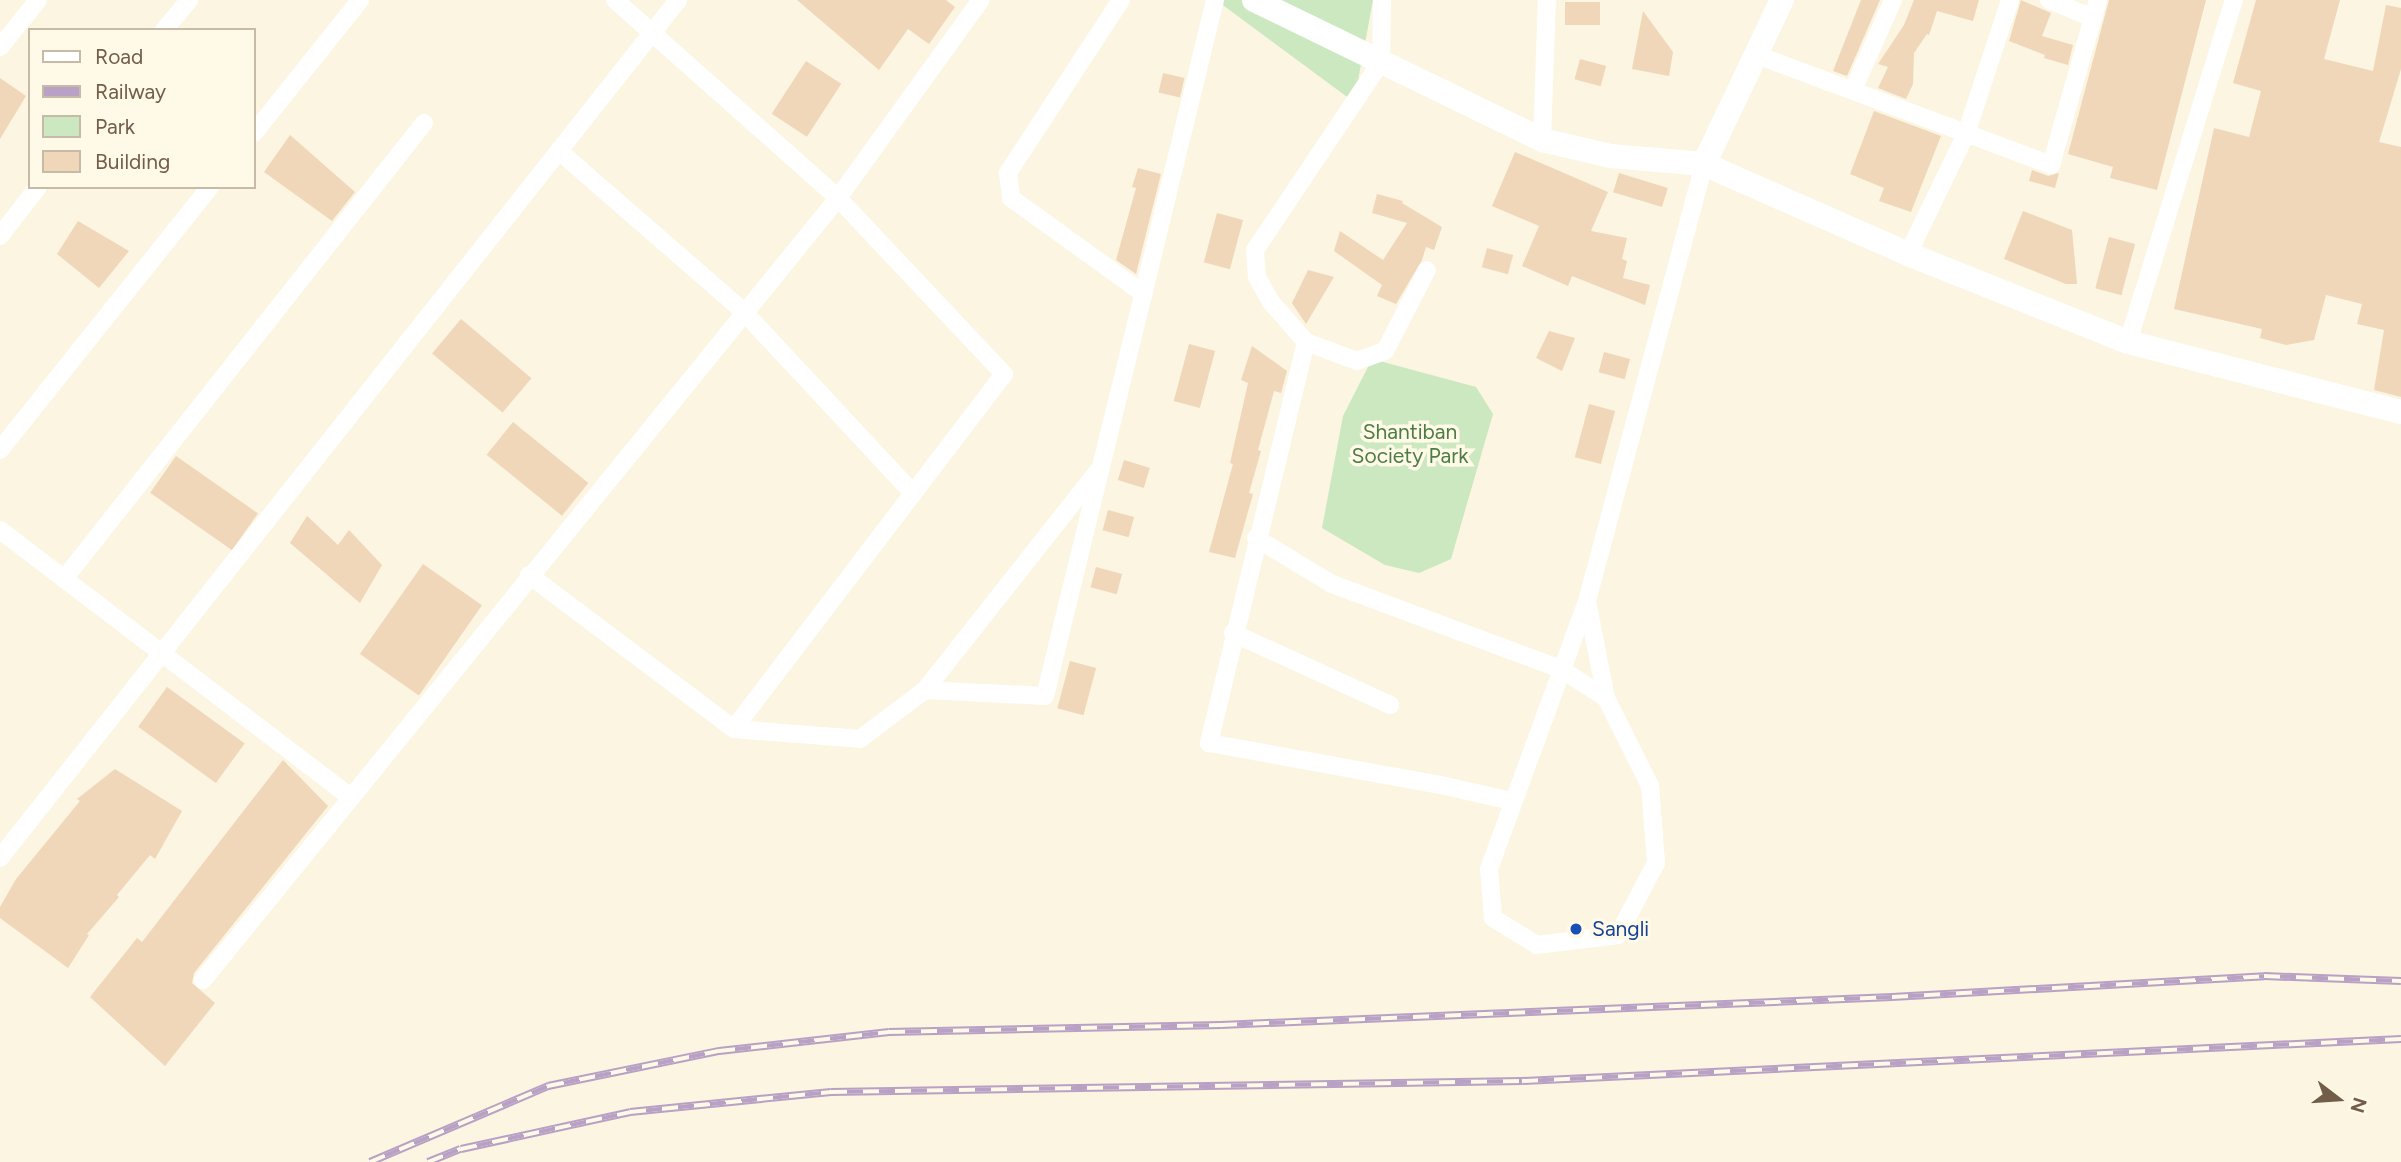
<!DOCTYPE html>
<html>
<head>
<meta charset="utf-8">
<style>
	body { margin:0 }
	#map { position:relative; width:2401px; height:1162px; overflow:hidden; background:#fbf5e1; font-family:Figtree,sans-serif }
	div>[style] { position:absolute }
	.green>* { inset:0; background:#cbe8c0 }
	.building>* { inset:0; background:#f0d7b9; transform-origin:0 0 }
	.street>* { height:18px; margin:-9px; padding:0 9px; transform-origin:9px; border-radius:9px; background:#fff }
	.secondary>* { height:24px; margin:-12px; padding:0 12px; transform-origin:12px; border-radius:12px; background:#fff }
	.rail>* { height:8px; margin-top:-4px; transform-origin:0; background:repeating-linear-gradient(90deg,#fff9e7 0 16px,#b8a1c4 0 32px); box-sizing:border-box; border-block:2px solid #b8a1c4 }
	.dots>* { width:19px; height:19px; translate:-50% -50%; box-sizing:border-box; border:4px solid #fff9e7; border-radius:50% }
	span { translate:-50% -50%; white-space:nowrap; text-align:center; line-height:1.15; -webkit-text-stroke:7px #fff9e7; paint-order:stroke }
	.park-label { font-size:21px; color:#4d7d44 }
	.transit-label { font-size:21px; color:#164399 }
	.left { translate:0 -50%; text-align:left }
	.legend { position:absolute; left:28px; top:28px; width:228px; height:161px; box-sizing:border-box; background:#fff9e7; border:2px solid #c7bba8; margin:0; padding:9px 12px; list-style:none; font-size:21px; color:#725d49 }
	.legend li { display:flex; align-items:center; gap:14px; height:35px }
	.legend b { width:35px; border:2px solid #c7bba8 }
	.north { position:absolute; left:2303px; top:1064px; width:70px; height:70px; -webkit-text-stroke:5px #fff9e7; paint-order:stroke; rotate:107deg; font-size:19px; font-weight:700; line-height:28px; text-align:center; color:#725d49 }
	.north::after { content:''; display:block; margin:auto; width:24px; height:32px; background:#725d49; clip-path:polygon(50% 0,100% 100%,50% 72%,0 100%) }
</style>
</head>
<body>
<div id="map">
	<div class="green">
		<div style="clip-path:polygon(1216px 0,1373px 0,1354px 102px)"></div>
		<div style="clip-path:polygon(1372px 359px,1476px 387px,1493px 414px,1451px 559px,1419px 573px,1385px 565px,1322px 528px,1343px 416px)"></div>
	</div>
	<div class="building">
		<div style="clip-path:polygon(797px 0,946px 0,955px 7px,929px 44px,908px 29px,879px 70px)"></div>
		<div style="clip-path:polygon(1861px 0,1880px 0,1847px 76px,1833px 71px)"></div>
		<div style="clip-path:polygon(1914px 0,1979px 0,1973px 21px,1937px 11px,1929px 35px,1927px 34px,1914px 53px,1913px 84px,1906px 99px,1878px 88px,1888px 67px,1878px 64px,1904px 25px)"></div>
		<div style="clip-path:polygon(2021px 0,2051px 13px,2042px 36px,2073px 45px,2068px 65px,2044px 58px,2045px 55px,2009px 41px)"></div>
		<div style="clip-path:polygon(2109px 0,2206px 0,2157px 190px,2110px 178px,2113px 167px,2068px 154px)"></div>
		<div style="clip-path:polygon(2256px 0,2340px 0,2324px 59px,2373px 71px,2386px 5px,2401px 8px,2401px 69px,2379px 142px,2401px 147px,2401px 397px,2374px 390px,2384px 330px,2357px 324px,2362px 304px,2326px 295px,2314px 340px,2286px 345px,2260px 338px,2262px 329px,2174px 309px,2214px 128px,2249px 137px,2261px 91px,2233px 83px)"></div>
		<div style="left:1600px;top:2px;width:23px;height:35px;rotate:90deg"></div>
		<div style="clip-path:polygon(1643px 11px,1673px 52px,1669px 76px,1632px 69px)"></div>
		<div style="left:1580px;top:59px;width:27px;height:21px;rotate:15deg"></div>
		<div style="left:806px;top:61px;width:42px;height:63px;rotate:33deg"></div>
		<div style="left:1163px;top:73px;width:22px;height:20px;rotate:13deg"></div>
		<div style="clip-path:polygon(0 78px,26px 96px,0 139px)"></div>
		<div style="clip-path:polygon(1874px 111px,1941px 136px,1911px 212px,1879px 201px,1884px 188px,1850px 174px)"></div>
		<div style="clip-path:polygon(290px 135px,355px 192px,332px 221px,264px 172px)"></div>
		<div style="clip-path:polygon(1515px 152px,1608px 192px,1591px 231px,1627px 238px,1622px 259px,1627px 261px,1623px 278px,1650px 285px,1645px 305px,1572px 276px,1568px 286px,1522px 266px,1539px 226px,1492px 206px)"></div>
		<div style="clip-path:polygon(1138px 168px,1161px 174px,1136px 274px,1116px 260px,1136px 188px,1132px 187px)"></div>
		<div style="clip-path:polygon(2032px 170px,2048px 176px,2059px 173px,2055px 188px,2029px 181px)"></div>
		<div style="left:1619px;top:173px;width:51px;height:20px;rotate:17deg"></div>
		<div style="clip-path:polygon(1377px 194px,1403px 201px,1402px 203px,1442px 227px,1434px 250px,1426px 247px,1422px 260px,1396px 304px,1377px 296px,1382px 285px,1334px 251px,1340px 231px,1383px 260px,1407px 223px,1372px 213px)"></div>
		<div style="clip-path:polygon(2023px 211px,2072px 230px,2077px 284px,2066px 284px,2004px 259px)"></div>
		<div style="left:1217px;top:213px;width:27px;height:51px;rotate:15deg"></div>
		<div style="clip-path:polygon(78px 221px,129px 251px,99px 288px,57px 254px)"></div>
		<div style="left:2109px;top:237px;width:27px;height:53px;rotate:15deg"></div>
		<div style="left:1487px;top:248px;width:27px;height:20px;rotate:15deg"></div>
		<div style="clip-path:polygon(1308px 270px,1334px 277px,1306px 324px,1292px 303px)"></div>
		<div style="left:461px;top:319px;width:92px;height:45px;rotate:40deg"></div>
		<div style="clip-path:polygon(1549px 331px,1575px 338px,1562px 371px,1536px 358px)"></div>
		<div style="left:1189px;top:344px;width:27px;height:59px;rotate:15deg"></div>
		<div style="clip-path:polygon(1252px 346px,1287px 371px,1281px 393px,1274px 391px,1258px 450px,1261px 451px,1249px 493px,1253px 494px,1235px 558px,1209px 552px,1233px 464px,1230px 463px,1248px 383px,1241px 380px)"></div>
		<div style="left:1604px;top:352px;width:27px;height:21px;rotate:15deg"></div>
		<div style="left:1589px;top:404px;width:27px;height:55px;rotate:15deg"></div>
		<div style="left:513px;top:422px;width:97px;height:42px;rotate:39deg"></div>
		<div style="left:176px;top:456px;width:100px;height:45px;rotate:35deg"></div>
		<div style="left:1124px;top:460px;width:27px;height:21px;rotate:17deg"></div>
		<div style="left:1108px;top:510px;width:27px;height:21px;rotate:15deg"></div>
		<div style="clip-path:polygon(307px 516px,338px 545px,349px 530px,382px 565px,360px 603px,290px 543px)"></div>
		<div style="left:423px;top:564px;width:72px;height:110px;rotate:35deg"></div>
		<div style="left:1096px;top:567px;width:27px;height:21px;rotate:15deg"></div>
		<div style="left:1070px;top:661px;width:27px;height:49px;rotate:15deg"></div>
		<div style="left:167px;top:687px;width:96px;height:49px;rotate:36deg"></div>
		<div style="clip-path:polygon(283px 760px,328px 806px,194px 973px,192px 983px,215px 1003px,165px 1066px,90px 997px,137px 938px,142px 942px)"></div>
		<div style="clip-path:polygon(115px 769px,182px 811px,155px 859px,150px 855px,117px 895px,119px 897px,87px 934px,89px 935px,68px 968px,0 918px,0 907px,16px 879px,80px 801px,77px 799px)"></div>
	</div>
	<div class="street">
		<div style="left:615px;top:0;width:298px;rotate:41.6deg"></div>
		<div style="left:838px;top:198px;width:242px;rotate:46.7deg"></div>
		<div style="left:1004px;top:374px;width:446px;rotate:127.3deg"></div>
		<div style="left:734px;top:729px;width:126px;rotate:4.5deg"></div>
		<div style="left:860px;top:739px;width:81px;rotate:-37deg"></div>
		<div style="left:925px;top:690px;width:120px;rotate:2.9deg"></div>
		<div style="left:1045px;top:696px;width:716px;rotate:-76.27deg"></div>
		<div style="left:1121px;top:0;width:207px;rotate:123.2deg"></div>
		<div style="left:1008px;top:173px;width:25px;rotate:83deg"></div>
		<div style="left:1011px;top:198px;width:164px;rotate:35.8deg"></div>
		<div style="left:1382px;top:0;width:62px;rotate:90.9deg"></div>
		<div style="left:1381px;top:62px;width:226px;rotate:123.8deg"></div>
		<div style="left:1255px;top:250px;width:27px;rotate:86deg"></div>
		<div style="left:1257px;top:277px;width:29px;rotate:61deg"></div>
		<div style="left:1271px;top:302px;width:53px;rotate:48.8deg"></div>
		<div style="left:1306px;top:342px;width:413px;rotate:103.6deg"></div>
		<div style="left:1209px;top:743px;width:240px;rotate:10.3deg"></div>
		<div style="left:1445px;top:786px;width:68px;rotate:12.8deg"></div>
		<div style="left:2049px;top:0;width:48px;rotate:22.2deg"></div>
		<div style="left:164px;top:30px;width:39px;rotate:-50deg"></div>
		<div style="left:0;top:47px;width:60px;rotate:-51deg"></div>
		<div style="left:1757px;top:55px;width:314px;rotate:20.5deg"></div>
		<div style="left:2051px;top:165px;width:172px;rotate:-74.1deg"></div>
		<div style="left:1853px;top:90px;width:98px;rotate:-66deg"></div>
		<div style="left:254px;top:133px;width:170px;rotate:-51.4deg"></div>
		<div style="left:1542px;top:140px;width:140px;rotate:-88deg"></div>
		<div style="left:559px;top:151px;width:245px;rotate:41deg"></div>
		<div style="left:744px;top:312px;width:248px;rotate:47deg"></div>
		<div style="left:0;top:236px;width:62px;rotate:-52.2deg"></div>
		<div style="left:1908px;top:254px;width:133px;rotate:-64.2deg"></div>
		<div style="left:1966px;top:134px;width:141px;rotate:-71.8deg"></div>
		<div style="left:1306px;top:342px;width:54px;rotate:20.4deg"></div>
		<div style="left:1357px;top:361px;width:30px;rotate:-20deg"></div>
		<div style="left:1385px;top:351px;width:91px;rotate:-62.6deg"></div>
		<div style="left:2128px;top:342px;width:358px;rotate:-72.8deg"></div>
		<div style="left:0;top:450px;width:337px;rotate:-51.4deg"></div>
		<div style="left:0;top:530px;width:441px;rotate:37.3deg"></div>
		<div style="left:1256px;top:538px;width:89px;rotate:31.2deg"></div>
		<div style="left:1332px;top:584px;width:244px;rotate:20.4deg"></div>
		<div style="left:1561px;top:669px;width:54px;rotate:32.8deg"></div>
		<div style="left:529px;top:575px;width:256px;rotate:36.9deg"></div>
		<div style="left:64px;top:579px;width:581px;rotate:-51.71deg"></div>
		<div style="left:1587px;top:601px;width:99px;rotate:78.9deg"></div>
		<div style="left:1606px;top:698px;width:98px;rotate:63.4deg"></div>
		<div style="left:1650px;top:786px;width:77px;rotate:85.5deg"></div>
		<div style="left:1656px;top:863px;width:81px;rotate:117.8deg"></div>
		<div style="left:1618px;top:935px;width:82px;rotate:173deg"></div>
		<div style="left:1537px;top:945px;width:52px;rotate:-148.5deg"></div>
		<div style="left:1493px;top:918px;width:49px;rotate:-94.7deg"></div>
		<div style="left:1489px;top:869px;width:285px;rotate:-69.9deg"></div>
		<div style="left:1587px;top:601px;width:452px;rotate:-75deg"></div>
		<div style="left:1233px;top:633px;width:173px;rotate:24.6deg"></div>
		<div style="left:925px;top:690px;width:280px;rotate:-51.7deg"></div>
		<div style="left:0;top:858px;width:1094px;rotate:-51.68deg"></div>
		<div style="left:203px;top:980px;width:1007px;rotate:-50.92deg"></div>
		<div style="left:838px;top:198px;width:244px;rotate:-54.2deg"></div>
	</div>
	<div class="secondary">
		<div style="left:1254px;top:0;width:320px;rotate:25.9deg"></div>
		<div style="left:1542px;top:140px;width:71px;rotate:13.1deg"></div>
		<div style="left:1611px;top:156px;width:93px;rotate:4.9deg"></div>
		<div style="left:1704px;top:164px;width:182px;rotate:-64.6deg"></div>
		<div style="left:1704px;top:164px;width:223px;rotate:23.8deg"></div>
		<div style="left:1908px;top:254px;width:237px;rotate:21.8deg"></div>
		<div style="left:2128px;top:342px;width:282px;rotate:14.4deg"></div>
	</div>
	<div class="rail">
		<div style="left:370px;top:1162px;width:194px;rotate:-23.1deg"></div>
		<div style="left:548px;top:1086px;width:175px;rotate:-11.6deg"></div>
		<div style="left:719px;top:1051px;width:171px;rotate:-6.4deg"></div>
		<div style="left:889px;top:1032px;width:332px;rotate:-1.2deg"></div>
		<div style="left:1221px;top:1025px;width:672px;rotate:-2.39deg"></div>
		<div style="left:1892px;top:997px;width:373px;rotate:-3.2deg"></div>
		<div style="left:2264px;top:976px;width:137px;rotate:2.1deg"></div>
		<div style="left:428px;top:1162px;width:35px;rotate:-22deg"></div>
		<div style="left:461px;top:1149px;width:173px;rotate:-12.3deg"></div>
		<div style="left:630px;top:1112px;width:202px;rotate:-5.7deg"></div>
		<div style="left:831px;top:1092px;width:691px;rotate:-0.91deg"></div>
		<div style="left:1522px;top:1081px;width:880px;rotate:-2.74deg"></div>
	</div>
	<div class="dots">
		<div style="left:1576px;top:929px;background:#1a4fb4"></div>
	</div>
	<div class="park-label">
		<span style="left:1410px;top:444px">Shantiban<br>Society Park</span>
	</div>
	<div class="transit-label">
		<span class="left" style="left:1592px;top:929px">Sangli</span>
	</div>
	<ul class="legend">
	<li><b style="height:9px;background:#fff"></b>Road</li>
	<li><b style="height:9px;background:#b8a1c4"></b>Railway</li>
	<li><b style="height:19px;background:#cbe8c0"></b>Park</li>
	<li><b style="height:19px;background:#f0d7b9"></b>Building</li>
	</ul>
	<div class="north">N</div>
</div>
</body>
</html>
